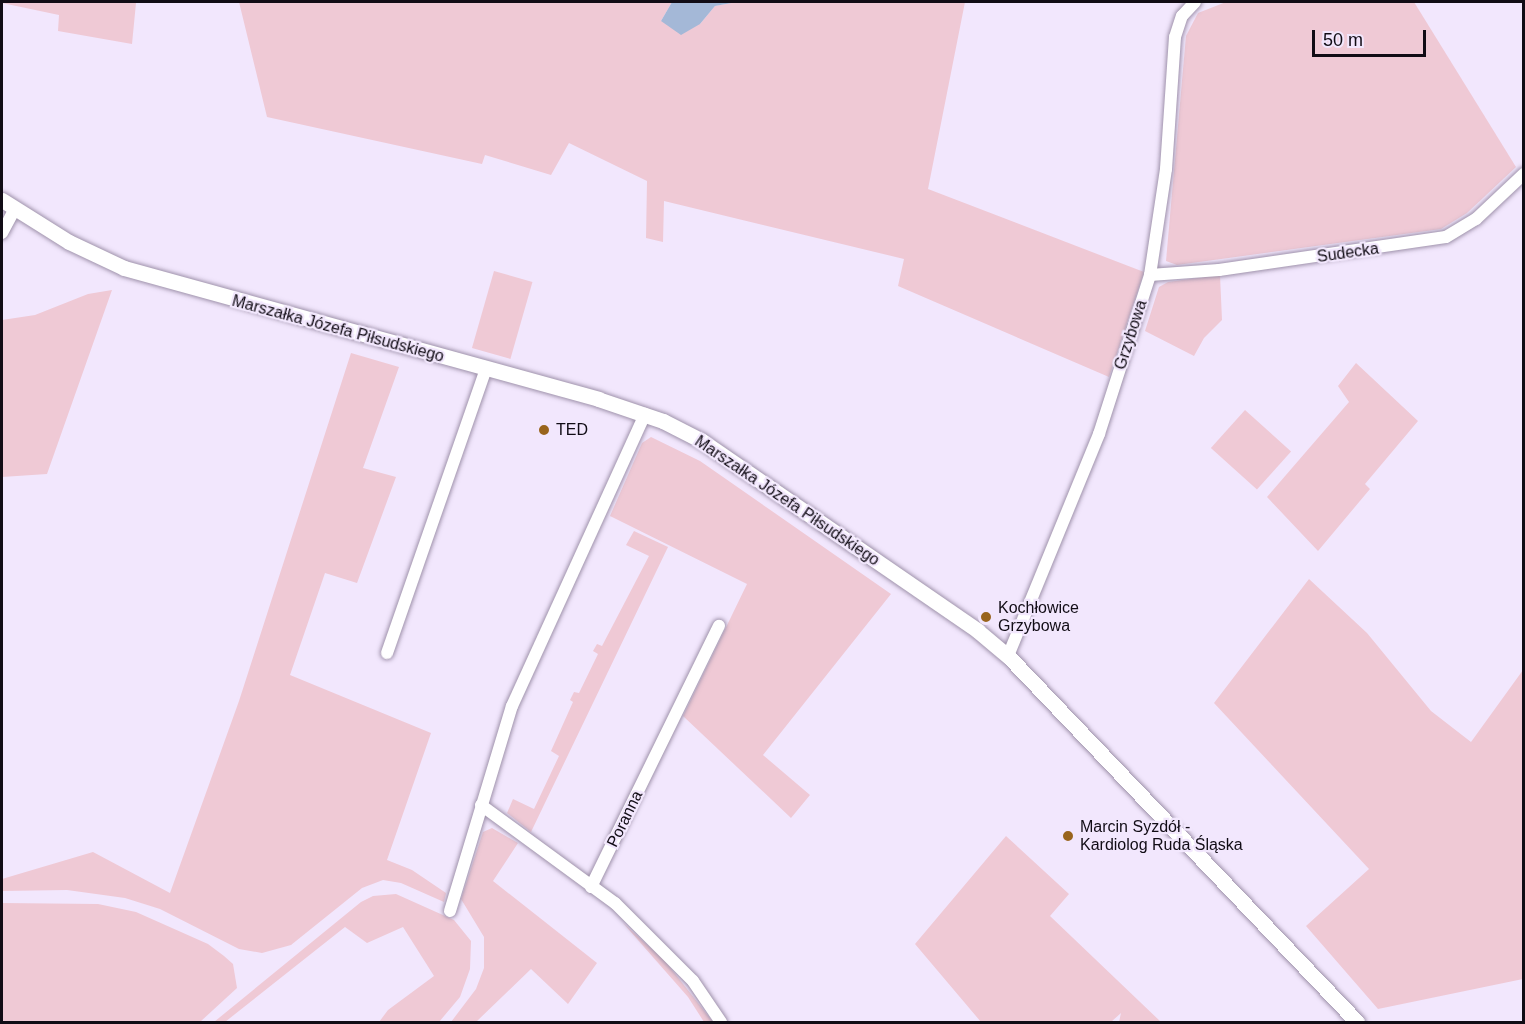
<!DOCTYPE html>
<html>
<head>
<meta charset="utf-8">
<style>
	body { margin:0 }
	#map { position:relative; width:1525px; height:1024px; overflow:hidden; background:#f2e7fd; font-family:Helvetica,sans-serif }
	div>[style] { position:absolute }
	.green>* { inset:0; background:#efc9d5; transform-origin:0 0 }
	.water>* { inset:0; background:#a4b8d7 }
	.roads { filter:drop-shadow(0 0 2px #9f92ab) drop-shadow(0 0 2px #9f92ab) }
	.minor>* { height:12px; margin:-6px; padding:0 6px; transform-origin:6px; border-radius:6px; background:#fff }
	.tertiary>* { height:15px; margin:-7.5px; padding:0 7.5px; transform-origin:7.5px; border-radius:7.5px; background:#fff }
	.dots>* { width:16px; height:16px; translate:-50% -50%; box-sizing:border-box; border:3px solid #f2e7fd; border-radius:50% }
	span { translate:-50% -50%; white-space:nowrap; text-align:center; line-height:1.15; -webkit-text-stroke:4.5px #f2e7fd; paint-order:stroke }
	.street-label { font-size:16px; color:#110c15 }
	.poi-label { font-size:16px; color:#110c15 }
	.left { translate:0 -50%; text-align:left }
	.frame { position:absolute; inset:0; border:3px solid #110c15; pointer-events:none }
	.scale { position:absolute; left:1312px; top:30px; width:114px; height:27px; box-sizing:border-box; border:3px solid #110c15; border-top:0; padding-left:8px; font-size:18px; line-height:21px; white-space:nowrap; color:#110c15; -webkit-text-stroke:4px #f2e7fd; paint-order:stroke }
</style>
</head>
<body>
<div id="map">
	<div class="green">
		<div style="clip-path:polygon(140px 2px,136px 3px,132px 44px,58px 31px,59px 15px,2px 3px)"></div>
		<div style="clip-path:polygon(239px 2px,672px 2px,661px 21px,700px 24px,715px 6px,737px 2px,965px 2px,928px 189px,1144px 272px,1109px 377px,898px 286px,904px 259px,664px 201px,663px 242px,646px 238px,647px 181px,569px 143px,551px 175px,485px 155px,482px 164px,267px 117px)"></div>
		<div style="clip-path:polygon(1414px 2px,1516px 167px,1467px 213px,1441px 229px,1177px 265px,1166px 261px,1186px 36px,1198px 13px,1226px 2px)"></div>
		<div style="left:494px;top:271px;width:40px;height:80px;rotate:16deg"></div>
		<div style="clip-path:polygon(1220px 275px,1222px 320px,1204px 338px,1194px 356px,1145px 331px,1159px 287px,1168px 282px)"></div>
		<div style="clip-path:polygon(112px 290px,47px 474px,2px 477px,2px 320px,35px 315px,88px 294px)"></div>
		<div style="clip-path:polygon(351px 353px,399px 367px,363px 468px,396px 477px,357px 583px,325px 573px,290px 675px,431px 733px,387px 860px,412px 870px,446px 893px,444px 902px,401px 883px,383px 880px,362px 888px,291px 945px,262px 953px,239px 949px,160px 909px,125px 898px,67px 890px,2px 891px,2px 879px,93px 852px,170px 893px,239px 701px)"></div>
		<div style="clip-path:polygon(1356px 363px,1418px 421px,1365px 484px,1370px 489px,1318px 551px,1267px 497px,1349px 402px,1338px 386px)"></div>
		<div style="left:1245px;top:410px;width:62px;height:51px;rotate:42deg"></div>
		<div style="clip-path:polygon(651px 437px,700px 461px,891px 594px,763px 755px,810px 795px,791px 818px,683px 716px,747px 584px,610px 516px,642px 443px)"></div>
		<div style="clip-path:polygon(634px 531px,668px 547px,531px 832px,507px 813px,513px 799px,534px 809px,559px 756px,551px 751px,573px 702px,570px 700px,574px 692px,579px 693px,598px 654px,593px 651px,597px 644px,602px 646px,649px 556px,626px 545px)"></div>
		<div style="clip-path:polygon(1309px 579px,1367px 633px,1431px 711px,1471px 742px,1523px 670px,1523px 979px,1378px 1009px,1306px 926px,1369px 869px,1214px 703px)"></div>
		<div style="clip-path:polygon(492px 828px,518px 843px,493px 881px,597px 963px,568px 1004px,531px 969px,476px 1022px,451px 1022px,476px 989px,484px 968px,484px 937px,461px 899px,483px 832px)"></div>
		<div style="clip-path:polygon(1006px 836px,1069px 894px,1050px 916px,1161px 1022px,1119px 1022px,1121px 1013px,1111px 1022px,981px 1022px,915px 944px)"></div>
		<div style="clip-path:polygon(396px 894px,454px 920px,471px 941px,470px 969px,460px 997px,439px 1022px,379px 1022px,388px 1010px,434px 976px,403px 927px,367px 943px,345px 927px,225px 1022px,214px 1022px,361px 902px,373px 896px)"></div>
		<div style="clip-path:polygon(2px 903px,98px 904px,136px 912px,208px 944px,224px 956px,233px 964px,237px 988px,200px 1022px,2px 1022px)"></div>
		<div style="clip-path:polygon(623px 923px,665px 961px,713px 1022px,704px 1022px,688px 997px)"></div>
	</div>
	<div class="water">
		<div style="clip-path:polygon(672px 2px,737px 2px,715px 6px,700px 24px,681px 35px,661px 21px)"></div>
	</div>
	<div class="roads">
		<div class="minor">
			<div style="left:2px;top:233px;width:27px;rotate:-62deg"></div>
			<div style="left:1150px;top:275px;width:69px;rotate:-4.1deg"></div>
			<div style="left:1219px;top:270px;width:229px;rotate:-8.3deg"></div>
			<div style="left:1446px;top:237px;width:35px;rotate:-31deg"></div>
			<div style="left:1476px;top:219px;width:66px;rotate:-43.2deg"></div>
			<div style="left:387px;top:653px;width:302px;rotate:-70.8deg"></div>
			<div style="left:1008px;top:656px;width:240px;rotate:-67.7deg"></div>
			<div style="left:1099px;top:434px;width:167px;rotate:-72.2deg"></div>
			<div style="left:1150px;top:275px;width:107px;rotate:-81.4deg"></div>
			<div style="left:1166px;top:169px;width:132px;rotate:-86.1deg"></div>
			<div style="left:1175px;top:37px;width:22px;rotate:-72deg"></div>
			<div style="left:1182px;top:16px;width:19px;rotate:-47deg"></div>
			<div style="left:481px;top:805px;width:166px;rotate:36.2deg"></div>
			<div style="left:615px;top:903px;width:110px;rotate:45deg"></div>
			<div style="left:693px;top:981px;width:50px;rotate:55.7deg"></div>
			<div style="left:591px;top:887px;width:291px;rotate:-63.9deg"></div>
			<div style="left:450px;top:911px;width:214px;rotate:-73.2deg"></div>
			<div style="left:512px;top:706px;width:321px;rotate:-65.5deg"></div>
		</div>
		<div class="tertiary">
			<div style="left:2px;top:200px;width:79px;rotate:32.1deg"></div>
			<div style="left:69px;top:242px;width:61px;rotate:25.3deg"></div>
			<div style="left:124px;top:268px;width:492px;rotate:15.4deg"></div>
			<div style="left:598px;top:399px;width:69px;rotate:18.7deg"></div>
			<div style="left:663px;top:421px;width:44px;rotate:27.1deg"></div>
			<div style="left:702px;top:441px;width:335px;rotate:34.5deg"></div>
			<div style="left:978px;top:631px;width:39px;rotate:40deg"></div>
			<div style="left:1008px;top:656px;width:506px;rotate:46.36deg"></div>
		</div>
	</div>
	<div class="dots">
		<div style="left:544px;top:430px;background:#99641c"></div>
		<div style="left:986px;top:617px;background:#99641c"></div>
		<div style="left:1068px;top:836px;background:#99641c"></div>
	</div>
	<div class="street-label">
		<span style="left:1348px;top:253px;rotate:-8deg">Sudecka</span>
		<span style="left:338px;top:329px;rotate:15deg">Marszałka Józefa Piłsudskiego</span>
		<span style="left:1131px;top:335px;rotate:-72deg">Grzybowa</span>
		<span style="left:787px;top:501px;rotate:34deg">Marszałka Józefa Piłsudskiego</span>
		<span style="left:625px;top:819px;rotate:-64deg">Poranna</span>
	</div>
	<div class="poi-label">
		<span class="left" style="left:556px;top:430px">TED</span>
		<span class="left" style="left:998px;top:617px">Kochłowice<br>Grzybowa</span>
		<span class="left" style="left:1080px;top:836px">Marcin Syzdół -<br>Kardiolog Ruda Śląska</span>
	</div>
	<div class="frame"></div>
	<div class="scale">50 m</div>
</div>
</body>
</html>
